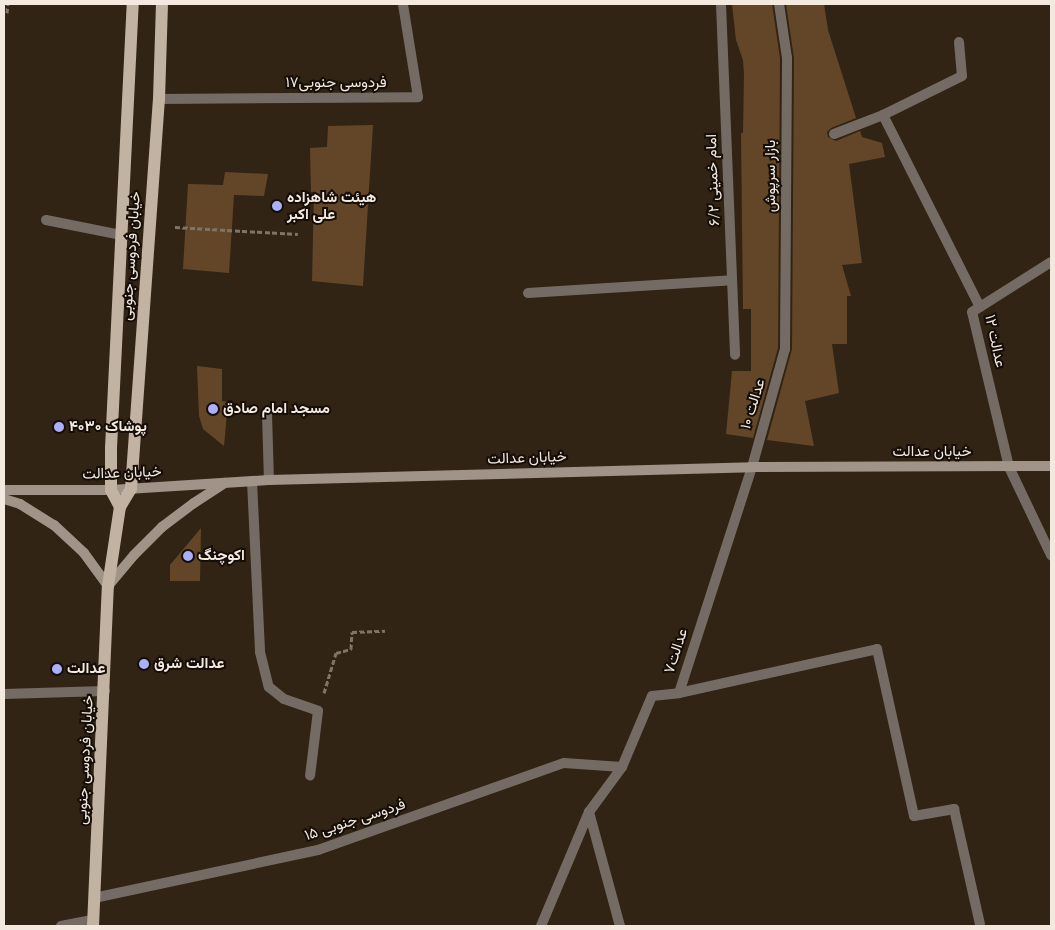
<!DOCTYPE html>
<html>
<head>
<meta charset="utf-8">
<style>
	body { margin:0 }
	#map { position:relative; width:1055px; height:930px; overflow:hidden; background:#322414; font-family:Roboto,Vazirmatn,sans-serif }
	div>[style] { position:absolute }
	.building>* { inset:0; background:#634627 }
	.path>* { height:3px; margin-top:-1.5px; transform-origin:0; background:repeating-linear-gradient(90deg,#807466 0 5px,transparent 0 7.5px) }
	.service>* { height:10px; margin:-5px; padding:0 5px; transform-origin:5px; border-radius:5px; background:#746c64 }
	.pedestrian>* { height:10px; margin:-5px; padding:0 5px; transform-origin:5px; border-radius:5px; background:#746c64 }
	.minor>* { height:10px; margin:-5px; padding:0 5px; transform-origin:5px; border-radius:5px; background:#746c64 }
	.secondary>* { height:10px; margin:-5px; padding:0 5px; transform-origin:5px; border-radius:5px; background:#a09387 }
	.primary>* { height:12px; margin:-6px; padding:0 6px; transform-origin:6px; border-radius:6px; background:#c2b2a2 }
	.dots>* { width:14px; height:14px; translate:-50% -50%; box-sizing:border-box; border:2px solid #150e08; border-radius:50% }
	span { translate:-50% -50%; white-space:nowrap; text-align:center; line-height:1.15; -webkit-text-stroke:4px #150e08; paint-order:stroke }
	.street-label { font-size:15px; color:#f3e9df }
	.poi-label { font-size:15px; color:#f3e9df; font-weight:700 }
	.left { translate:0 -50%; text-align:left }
	.frame { position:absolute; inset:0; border:5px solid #f3e9df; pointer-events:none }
</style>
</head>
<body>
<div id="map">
	<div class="building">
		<div style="clip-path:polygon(732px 4px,772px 4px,780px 58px,778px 348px,753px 438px,726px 434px,732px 371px,751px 371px,751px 309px,743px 309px,741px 133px,743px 133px,744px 74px,743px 60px,736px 40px)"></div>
		<div style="clip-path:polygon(786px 4px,824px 4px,828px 30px,856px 118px,831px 128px,827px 132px,828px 137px,836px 141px,860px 131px,862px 137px,882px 143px,885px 157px,849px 164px,862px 263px,842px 265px,851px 296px,847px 296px,847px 344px,832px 344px,839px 393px,805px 401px,814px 446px,767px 440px,792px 349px,794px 58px)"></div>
		<div style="clip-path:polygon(373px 125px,363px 286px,312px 281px,314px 192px,311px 192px,310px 148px,327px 147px,328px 126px)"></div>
		<div style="clip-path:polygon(225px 172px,268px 174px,264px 196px,234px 195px,229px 273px,183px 269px,188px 184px,223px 185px)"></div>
		<div style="clip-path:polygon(197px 366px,222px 369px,222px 401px,228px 402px,224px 446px,203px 429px,199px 416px)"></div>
		<div style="clip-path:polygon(201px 528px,200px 581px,170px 581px,170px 565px)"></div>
	</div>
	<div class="path">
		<div style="left:7px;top:13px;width:9px;rotate:-84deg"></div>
		<div style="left:175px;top:227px;width:123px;rotate:3.3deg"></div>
		<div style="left:324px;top:693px;width:42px;rotate:-73.3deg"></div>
		<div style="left:336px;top:653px;width:16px;rotate:-15deg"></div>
		<div style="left:351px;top:649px;width:17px;rotate:-87deg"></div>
		<div style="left:352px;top:632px;width:33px;rotate:-2deg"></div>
	</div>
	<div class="service">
		<div style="left:528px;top:293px;width:204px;rotate:-3.6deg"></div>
		<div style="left:1009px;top:467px;width:98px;rotate:64.5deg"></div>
		<div style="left:679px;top:693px;width:203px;rotate:-12.5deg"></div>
		<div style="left:877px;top:649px;width:171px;rotate:77.5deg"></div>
		<div style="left:914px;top:816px;width:41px;rotate:-9.9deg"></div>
		<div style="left:954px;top:809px;width:118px;rotate:77.3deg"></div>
		<div style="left:541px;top:926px;width:124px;rotate:-67.2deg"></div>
		<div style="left:589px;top:812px;width:56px;rotate:-53.7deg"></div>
		<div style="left:622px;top:767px;width:77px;rotate:-67.1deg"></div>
		<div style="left:652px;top:696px;width:27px;rotate:-6deg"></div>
		<div style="left:679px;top:693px;width:237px;rotate:-72.1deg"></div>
	</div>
	<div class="pedestrian">
		<div style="left:752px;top:467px;width:123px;rotate:-74.4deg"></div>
		<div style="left:785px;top:349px;width:291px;rotate:-89.6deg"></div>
		<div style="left:787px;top:58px;width:55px;rotate:-98.4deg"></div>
	</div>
	<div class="minor">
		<div style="left:721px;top:4px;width:351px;rotate:87.7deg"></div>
		<div style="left:959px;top:42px;width:34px;rotate:85deg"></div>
		<div style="left:962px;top:76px;width:88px;rotate:153.7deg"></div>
		<div style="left:883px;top:115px;width:215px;rotate:63.2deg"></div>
		<div style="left:159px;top:99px;width:259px;rotate:-0.4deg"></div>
		<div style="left:418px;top:97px;width:94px;rotate:-99.2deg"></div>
		<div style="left:834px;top:134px;width:53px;rotate:-21.2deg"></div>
		<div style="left:46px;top:220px;width:76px;rotate:11.3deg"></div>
		<div style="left:267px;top:414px;width:66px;rotate:88.3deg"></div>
		<div style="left:1009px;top:467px;width:159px;rotate:-103.4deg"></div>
		<div style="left:972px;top:312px;width:93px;rotate:-32.3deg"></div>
		<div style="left:252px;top:481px;width:171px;rotate:87.3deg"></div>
		<div style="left:260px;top:652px;width:36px;rotate:76deg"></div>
		<div style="left:269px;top:687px;width:19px;rotate:39deg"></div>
		<div style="left:284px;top:699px;width:36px;rotate:19deg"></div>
		<div style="left:318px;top:711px;width:65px;rotate:97deg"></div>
		<div style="left:4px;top:694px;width:101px;rotate:-1.7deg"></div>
		<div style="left:589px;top:812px;width:118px;rotate:74.8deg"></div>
		<div style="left:94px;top:898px;width:229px;rotate:-12.1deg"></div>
		<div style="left:318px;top:850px;width:261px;rotate:-19.5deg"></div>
		<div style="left:564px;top:763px;width:58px;rotate:3.9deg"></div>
		<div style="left:61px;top:926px;width:33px;rotate:-11deg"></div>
	</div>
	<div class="secondary">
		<div style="left:4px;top:490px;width:107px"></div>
		<div style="left:111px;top:490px;width:158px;rotate:-3.6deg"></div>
		<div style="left:269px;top:480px;width:483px;rotate:-1.5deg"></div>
		<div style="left:752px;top:467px;width:299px;rotate:-0.2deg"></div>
		<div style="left:4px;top:499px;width:17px;rotate:17deg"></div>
		<div style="left:20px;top:504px;width:40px;rotate:32deg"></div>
		<div style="left:54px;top:525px;width:41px;rotate:43deg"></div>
		<div style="left:84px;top:553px;width:41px;rotate:54deg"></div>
		<div style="left:108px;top:586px;width:40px;rotate:-50deg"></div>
		<div style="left:134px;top:555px;width:40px;rotate:-45deg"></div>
		<div style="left:162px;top:527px;width:40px;rotate:-37deg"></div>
		<div style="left:194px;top:503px;width:37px;rotate:-33deg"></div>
	</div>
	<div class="primary">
		<div style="left:120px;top:507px;width:19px;rotate:-118deg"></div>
		<div style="left:111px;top:490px;width:42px;rotate:-90deg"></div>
		<div style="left:111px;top:448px;width:445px;rotate:-87.2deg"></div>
		<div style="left:93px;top:926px;width:340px;rotate:-87.5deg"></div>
		<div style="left:108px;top:586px;width:80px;rotate:-81.4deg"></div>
		<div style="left:120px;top:507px;width:21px;rotate:-59deg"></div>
		<div style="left:131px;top:489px;width:391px;rotate:-85.9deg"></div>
		<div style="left:159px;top:99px;width:95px;rotate:-88.2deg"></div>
	</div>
	<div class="dots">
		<div style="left:277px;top:206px;background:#acaffb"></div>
		<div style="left:213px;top:409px;background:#acaffb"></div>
		<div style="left:59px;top:427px;background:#acaffb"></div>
		<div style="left:188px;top:556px;background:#acaffb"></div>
		<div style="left:144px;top:664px;background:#acaffb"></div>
		<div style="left:57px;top:669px;background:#acaffb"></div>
	</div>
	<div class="street-label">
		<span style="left:336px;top:83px">فردوسی جنوبی۱۷</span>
		<span style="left:771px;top:176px;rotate:-90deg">بازار سرپوش</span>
		<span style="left:713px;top:180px;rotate:-92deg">امام خمینی ۶/۲</span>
		<span style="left:131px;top:256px;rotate:-86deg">خیابان فردوسی جنوبی</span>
		<span style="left:995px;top:341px;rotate:78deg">عدالت ۱۲</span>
		<span style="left:753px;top:404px;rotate:-73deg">عدالت ۱۰</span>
		<span style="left:932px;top:452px">خیابان عدالت</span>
		<span style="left:527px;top:458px;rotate:-2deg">خیابان عدالت</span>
		<span style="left:122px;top:473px;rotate:-2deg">خیابان عدالت</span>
		<span style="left:676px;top:651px;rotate:-72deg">عدالت۷</span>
		<span style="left:85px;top:760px;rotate:-87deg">خیابان فردوسی جنوبی</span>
		<span style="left:355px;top:820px;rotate:-18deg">فردوسی جنوبی ۱۵</span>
	</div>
	<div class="poi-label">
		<span class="left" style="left:287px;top:206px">هیئت شاهزاده<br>علی اکبر</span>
		<span class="left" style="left:223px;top:409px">مسجد امام صادق</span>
		<span class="left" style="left:69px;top:427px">پوشاک ۴۰۳۰</span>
		<span class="left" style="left:198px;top:556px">اکوچنگ</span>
		<span class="left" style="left:154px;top:664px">عدالت شرق</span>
		<span class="left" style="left:67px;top:669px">عدالت</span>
	</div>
	<div class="frame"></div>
</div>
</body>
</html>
